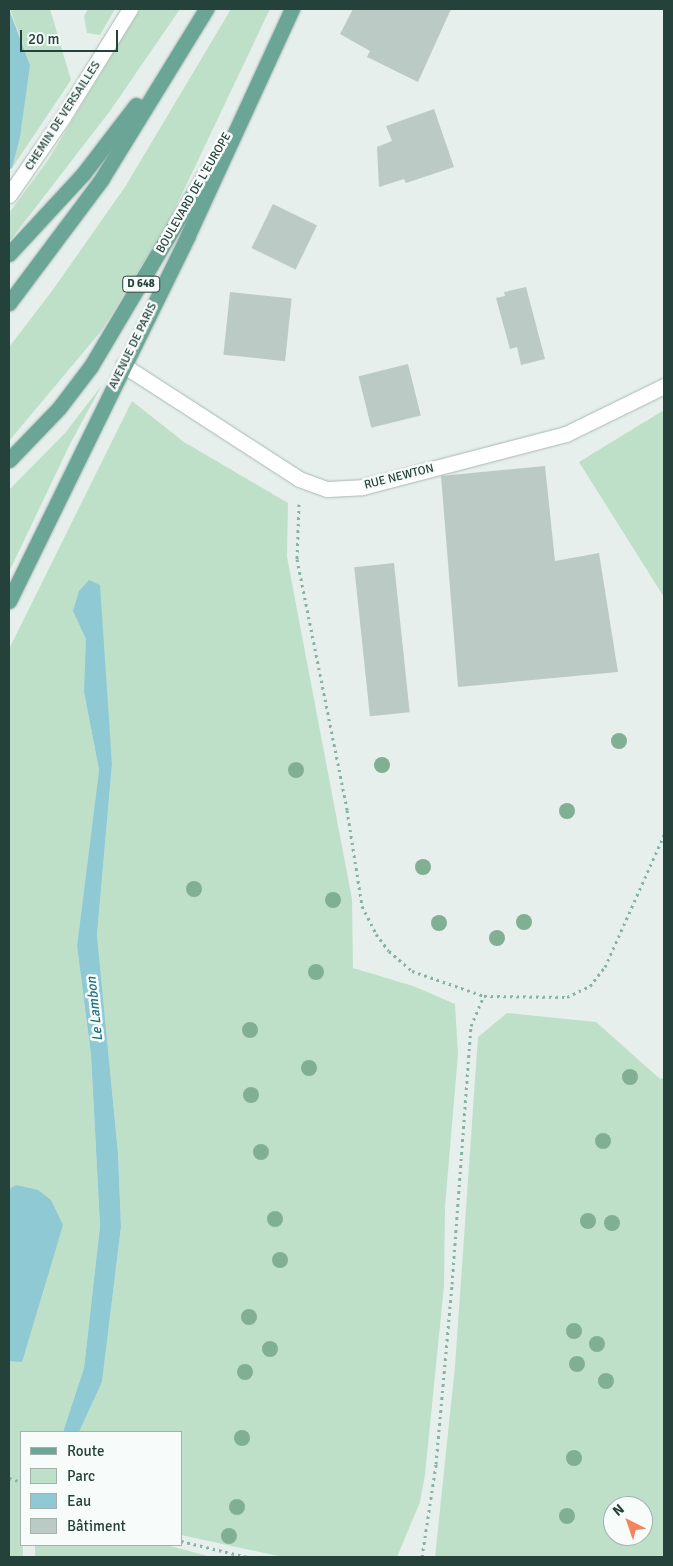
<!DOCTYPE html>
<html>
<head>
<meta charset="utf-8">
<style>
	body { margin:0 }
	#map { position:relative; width:673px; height:1566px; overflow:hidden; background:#e6efeb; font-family:Signika,sans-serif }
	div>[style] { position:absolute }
	.green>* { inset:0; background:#bfe0c8 }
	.water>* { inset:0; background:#8ec9d4 }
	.building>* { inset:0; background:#bbcac4; transform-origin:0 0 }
	.path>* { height:3px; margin-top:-1.5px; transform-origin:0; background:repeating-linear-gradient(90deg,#86b3a5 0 2.5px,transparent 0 6.5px) }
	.roads { filter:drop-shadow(0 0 1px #a8b8b2) drop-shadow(0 0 1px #a8b8b2) }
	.minor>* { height:15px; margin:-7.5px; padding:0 7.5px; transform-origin:7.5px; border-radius:7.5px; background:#fff }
	.major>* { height:15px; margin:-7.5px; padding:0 7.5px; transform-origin:7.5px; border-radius:7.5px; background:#6aa596 }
	.trees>* { width:16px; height:16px; margin:-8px; border-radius:50%; background:#80af93 }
	span { translate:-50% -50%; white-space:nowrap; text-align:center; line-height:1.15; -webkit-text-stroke:5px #f7fbf9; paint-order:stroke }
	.shield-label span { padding:1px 4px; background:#f7fbf9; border:1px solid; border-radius:4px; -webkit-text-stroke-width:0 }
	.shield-label { font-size:11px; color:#24423a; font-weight:700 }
	.street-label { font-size:12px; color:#24423a }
	.water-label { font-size:14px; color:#1c6f80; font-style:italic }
	.frame { position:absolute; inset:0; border:10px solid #24423a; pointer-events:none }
	.legend { position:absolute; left:20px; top:1431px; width:162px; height:115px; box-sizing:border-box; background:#f7fbf9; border:1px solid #a3b1ad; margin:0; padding:6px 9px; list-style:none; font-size:15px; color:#24423a }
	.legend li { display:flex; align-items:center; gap:10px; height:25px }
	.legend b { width:25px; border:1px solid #a3b1ad }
	.north { position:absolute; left:603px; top:1496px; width:50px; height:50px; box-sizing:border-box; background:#f7fbf9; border:1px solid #a3b1ad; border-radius:50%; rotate:319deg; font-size:14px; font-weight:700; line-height:20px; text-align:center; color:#24423a }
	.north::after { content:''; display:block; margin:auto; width:18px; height:22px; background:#f4845f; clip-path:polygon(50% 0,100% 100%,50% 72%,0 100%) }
	.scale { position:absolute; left:20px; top:30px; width:98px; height:22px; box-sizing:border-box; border:2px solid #24423a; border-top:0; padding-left:6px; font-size:15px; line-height:18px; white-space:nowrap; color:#24423a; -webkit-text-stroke:4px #f7fbf9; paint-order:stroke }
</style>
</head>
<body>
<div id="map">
	<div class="green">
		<div style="clip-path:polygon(10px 9px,50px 9px,71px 80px,12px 168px,30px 65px)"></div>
		<div style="clip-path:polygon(88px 9px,115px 9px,100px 35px,87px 33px,84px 16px)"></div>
		<div style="clip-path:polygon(140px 9px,180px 9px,110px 111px,9px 242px,9px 213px,48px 160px)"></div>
		<div style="clip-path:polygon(231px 9px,270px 9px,171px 217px,102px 330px,9px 441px,9px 347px,52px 291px,125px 187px)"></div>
		<div style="clip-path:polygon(102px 385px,70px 444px,9px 572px,9px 490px,65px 433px)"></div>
		<div style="clip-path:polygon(132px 401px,184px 442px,288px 503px,287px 557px,352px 899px,353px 968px,413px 986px,455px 1004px,458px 1054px,445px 1207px,444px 1286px,425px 1475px,420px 1502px,397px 1557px,283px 1557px,181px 1535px,181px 1432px,79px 1432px,102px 1382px,121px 1227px,118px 1153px,97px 935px,112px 764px,102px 636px,84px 692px,99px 770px,77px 946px,91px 1055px,100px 1226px,84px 1368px,63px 1432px,21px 1432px,23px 1557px,9px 1557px,9px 649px)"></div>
		<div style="clip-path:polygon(664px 410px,664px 597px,579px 462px)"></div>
		<div style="clip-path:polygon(evenodd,507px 1013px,596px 1022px,660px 1079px,664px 1078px,664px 1557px,435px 1557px,455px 1366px,478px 1037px,507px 1013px,613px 1506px,643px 1506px,643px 1536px,613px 1536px,613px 1506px)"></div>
		<div style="clip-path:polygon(35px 1545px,166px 1545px,212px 1557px,35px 1557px)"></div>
	</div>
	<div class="water">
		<div style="clip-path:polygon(9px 9px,30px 65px,20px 137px,12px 168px,9px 170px)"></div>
		<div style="clip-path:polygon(89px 580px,100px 585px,112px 764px,97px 935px,118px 1153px,121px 1227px,102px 1382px,79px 1432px,63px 1432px,84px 1368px,100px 1226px,91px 1055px,77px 946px,99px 770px,84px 692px,86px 639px,73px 611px,79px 591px)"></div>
		<div style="clip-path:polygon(16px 1185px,38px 1190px,51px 1200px,63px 1225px,22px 1362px,9px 1361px,9px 1189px)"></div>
	</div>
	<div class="building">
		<div style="clip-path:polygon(353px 9px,451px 9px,418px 82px,367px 57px,370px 51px,340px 34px)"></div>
		<div style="clip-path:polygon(434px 109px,454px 167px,406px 183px,404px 179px,379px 187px,377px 147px,392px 141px,386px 126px)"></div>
		<div style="left:273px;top:204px;width:49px;height:49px;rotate:26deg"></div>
		<div style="clip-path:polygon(526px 287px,545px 359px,521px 365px,517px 347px,510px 349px,496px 298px,505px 296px,504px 292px)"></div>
		<div style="left:230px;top:292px;width:62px;height:63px;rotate:6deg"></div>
		<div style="left:408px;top:364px;width:53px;height:51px;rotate:76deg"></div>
		<div style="clip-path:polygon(545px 466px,555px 561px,599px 553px,618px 672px,458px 687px,441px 476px)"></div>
		<div style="left:394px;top:563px;width:150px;height:40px;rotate:84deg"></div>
	</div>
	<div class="path">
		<div style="left:299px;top:504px;width:55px;rotate:92.1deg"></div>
		<div style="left:297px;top:559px;width:256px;rotate:78.7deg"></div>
		<div style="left:347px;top:810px;width:97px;rotate:81.1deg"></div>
		<div style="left:362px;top:906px;width:31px;rotate:63deg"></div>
		<div style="left:376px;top:934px;width:21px;rotate:53deg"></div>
		<div style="left:389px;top:951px;width:30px;rotate:41deg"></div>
		<div style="left:412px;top:971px;width:76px;rotate:19.1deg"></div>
		<div style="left:484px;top:996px;width:83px;rotate:0.7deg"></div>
		<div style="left:567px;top:997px;width:25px;rotate:-26deg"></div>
		<div style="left:590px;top:986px;width:24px;rotate:-52deg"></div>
		<div style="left:605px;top:967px;width:145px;rotate:-65.9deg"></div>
		<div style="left:9px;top:1478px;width:13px;rotate:18deg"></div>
		<div style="left:181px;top:1541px;width:68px;rotate:13.6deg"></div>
		<div style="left:422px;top:1557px;width:94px;rotate:-81.4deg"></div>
		<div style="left:436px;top:1464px;width:181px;rotate:-84.9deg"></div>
		<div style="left:452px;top:1284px;width:259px;rotate:-85.8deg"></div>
		<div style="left:471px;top:1026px;width:33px;rotate:-67deg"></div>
	</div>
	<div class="roads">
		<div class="minor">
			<div style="left:9px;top:195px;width:95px;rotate:-55.3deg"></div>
			<div style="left:63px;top:117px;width:127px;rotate:-58.2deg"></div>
			<div style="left:123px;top:365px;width:210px;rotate:32.9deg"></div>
			<div style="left:299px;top:479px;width:30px;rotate:20deg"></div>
			<div style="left:327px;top:489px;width:35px;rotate:-3deg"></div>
			<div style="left:362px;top:487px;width:211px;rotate:-14.6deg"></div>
			<div style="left:566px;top:434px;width:109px;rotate:-26.1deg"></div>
		</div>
		<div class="major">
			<div style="left:9px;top:254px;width:109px;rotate:-47.2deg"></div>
			<div style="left:83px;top:174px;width:87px;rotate:-52.5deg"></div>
			<div style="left:9px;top:303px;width:154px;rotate:-53.2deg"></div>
			<div style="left:101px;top:180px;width:201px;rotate:-58.4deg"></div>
			<div style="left:9px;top:460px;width:72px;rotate:-46.1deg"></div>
			<div style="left:59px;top:408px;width:53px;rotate:-52.7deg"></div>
			<div style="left:91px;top:366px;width:231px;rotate:-59.3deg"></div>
			<div style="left:9px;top:601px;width:407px;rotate:-63.9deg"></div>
			<div style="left:188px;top:235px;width:249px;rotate:-65.3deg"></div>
		</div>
	</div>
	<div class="trees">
		<div style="left:619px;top:741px"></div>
		<div style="left:382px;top:765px"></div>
		<div style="left:296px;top:770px"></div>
		<div style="left:567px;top:811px"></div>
		<div style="left:423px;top:867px"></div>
		<div style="left:194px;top:889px"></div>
		<div style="left:333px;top:900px"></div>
		<div style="left:524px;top:922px"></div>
		<div style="left:439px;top:923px"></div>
		<div style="left:497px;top:938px"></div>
		<div style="left:316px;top:972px"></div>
		<div style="left:250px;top:1030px"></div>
		<div style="left:309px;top:1068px"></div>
		<div style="left:630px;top:1077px"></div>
		<div style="left:251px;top:1095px"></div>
		<div style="left:603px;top:1141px"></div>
		<div style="left:261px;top:1152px"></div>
		<div style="left:275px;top:1219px"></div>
		<div style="left:588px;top:1221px"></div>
		<div style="left:612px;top:1223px"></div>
		<div style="left:280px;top:1260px"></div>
		<div style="left:249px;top:1317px"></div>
		<div style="left:574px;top:1331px"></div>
		<div style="left:597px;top:1344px"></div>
		<div style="left:270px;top:1349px"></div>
		<div style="left:577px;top:1364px"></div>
		<div style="left:245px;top:1372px"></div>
		<div style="left:606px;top:1381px"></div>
		<div style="left:242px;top:1438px"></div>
		<div style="left:574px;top:1458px"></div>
		<div style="left:237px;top:1507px"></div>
		<div style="left:567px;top:1516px"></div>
		<div style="left:229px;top:1536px"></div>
	</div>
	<div class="shield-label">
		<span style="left:141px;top:284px">D 648</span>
	</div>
	<div class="street-label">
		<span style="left:63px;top:116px;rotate:-57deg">CHEMIN DE VERSAILLES</span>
		<span style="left:194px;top:193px;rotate:-60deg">BOULEVARD DE L'EUROPE</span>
		<span style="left:133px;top:346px;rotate:-64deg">AVENUE DE PARIS</span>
		<span style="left:399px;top:477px;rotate:-14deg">RUE NEWTON</span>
	</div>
	<div class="water-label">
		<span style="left:95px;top:1009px;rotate:-96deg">Le Lambon</span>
	</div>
	<div class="frame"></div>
	<ul class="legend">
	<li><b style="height:6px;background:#6aa596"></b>Route</li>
	<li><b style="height:14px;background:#bfe0c8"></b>Parc</li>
	<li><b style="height:14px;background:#8ec9d4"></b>Eau</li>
	<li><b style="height:14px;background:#bbcac4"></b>Bâtiment</li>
	</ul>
	<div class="north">N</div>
	<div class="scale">20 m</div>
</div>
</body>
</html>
